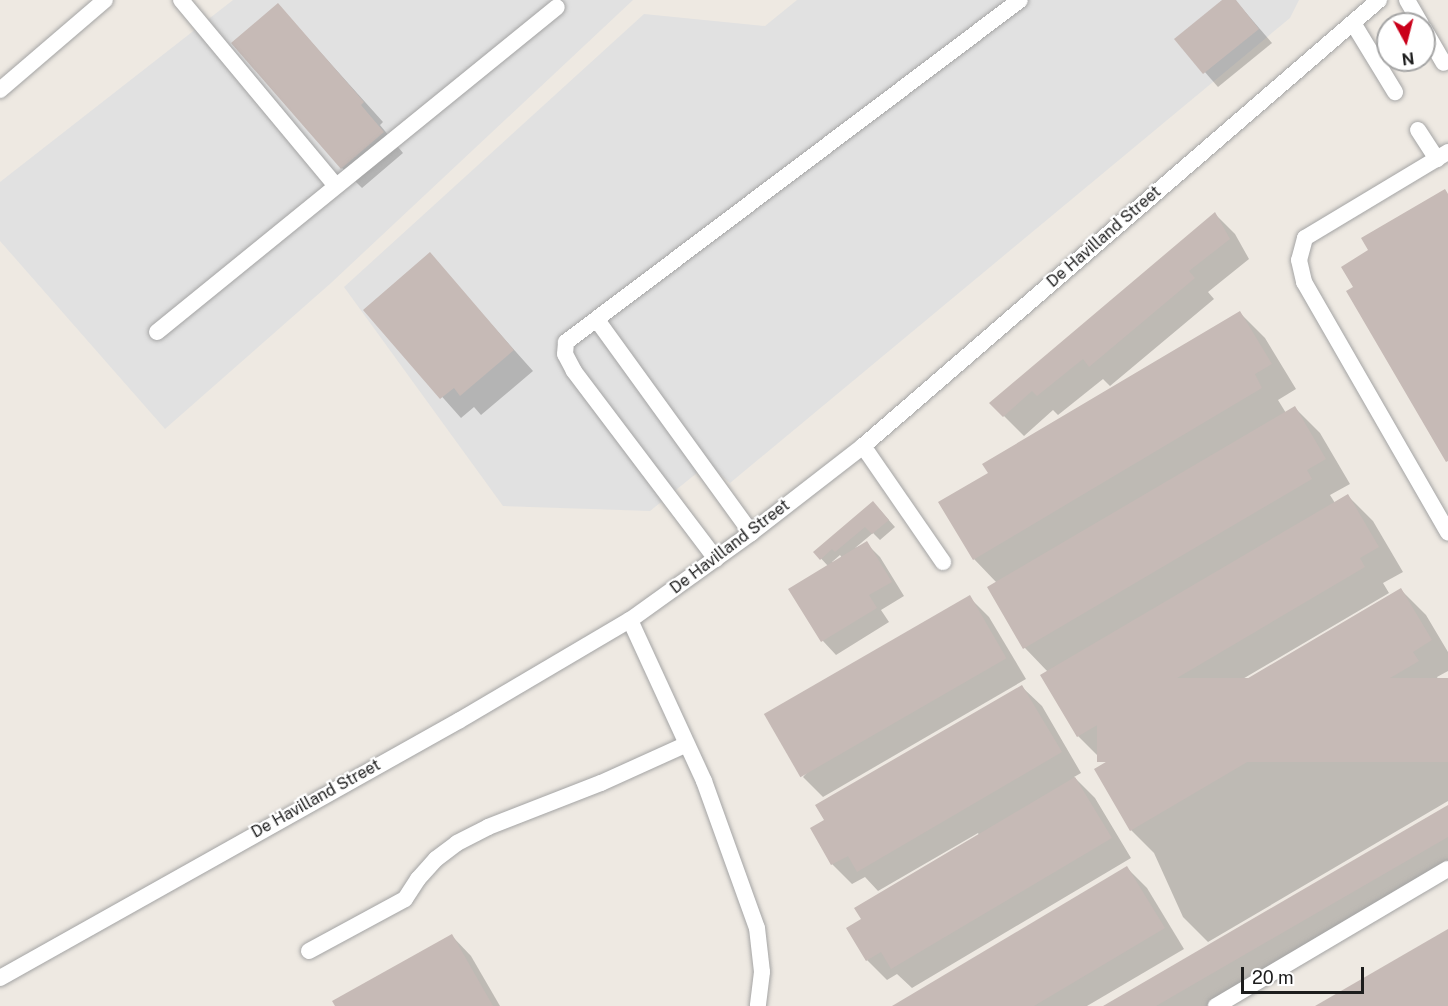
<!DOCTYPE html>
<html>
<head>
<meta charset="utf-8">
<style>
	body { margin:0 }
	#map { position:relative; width:1448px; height:1006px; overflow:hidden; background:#eee9e2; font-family:"Public Sans",sans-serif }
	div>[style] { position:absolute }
	.parking>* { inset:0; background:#e1e1e1 }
	.shadow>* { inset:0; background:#0003 }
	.building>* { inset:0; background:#c6bab6; transform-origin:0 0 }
	.roads { filter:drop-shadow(0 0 2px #a4a4a4) drop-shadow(0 0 2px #a4a4a4) }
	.lane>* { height:16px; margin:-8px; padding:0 8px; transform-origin:8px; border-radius:8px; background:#fff }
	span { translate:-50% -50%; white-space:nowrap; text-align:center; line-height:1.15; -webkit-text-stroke:4.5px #fff; paint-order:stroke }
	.street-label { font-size:16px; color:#1d1d1d }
	.north { position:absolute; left:1376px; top:12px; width:60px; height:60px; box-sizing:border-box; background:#fff; border:2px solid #a5a5a5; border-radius:50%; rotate:173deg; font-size:16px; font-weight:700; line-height:24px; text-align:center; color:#1d1d1d }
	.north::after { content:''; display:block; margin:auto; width:21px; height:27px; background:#ca001a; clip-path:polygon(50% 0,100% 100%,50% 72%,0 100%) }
	.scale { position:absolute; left:1241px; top:967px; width:123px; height:27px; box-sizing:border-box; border:3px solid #1d1d1d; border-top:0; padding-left:8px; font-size:18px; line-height:21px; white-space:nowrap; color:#1d1d1d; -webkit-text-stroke:4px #fff; paint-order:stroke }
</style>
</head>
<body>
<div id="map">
	<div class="parking">
		<div style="clip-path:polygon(233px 0,633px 0,331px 283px,165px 429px,0 241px,0 182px)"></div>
		<div style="clip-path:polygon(797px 0,1299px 0,1290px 18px,730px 483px,708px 464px,650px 511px,503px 506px,344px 287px,644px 14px,765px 26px)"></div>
	</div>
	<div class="shadow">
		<div style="clip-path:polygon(1224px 0,1235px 0,1272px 43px,1218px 87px,1176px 39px)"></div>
		<div style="clip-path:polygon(278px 5px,383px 122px,380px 125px,403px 153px,362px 188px,342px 168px)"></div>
		<div style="clip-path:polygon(1215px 214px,1235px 234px,1249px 259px,1208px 292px,1214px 299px,1110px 386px,1103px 379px,1058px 415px,1053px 410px,1024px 436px,991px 403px)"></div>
		<div style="clip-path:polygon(429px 254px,533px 371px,481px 415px,474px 407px,461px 418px,365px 310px)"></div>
		<div style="clip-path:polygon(1240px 313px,1265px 338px,1296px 389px,1278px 400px,1286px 413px,1295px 408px,1320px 433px,1350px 484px,1330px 495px,1335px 503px,1348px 496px,1373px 521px,1403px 572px,1383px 583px,1389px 593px,1103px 761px,1078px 736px,1048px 672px,1025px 648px,997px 583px,974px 559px,990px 473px)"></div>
		<div style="clip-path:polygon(evenodd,880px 510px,895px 527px,880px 540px,873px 533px,855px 548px,866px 543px,880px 557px,904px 596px,881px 610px,889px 622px,836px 655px,823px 641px,790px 589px,828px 566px,815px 552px,880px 510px,840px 555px,842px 558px,833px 563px,832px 562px,840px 555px)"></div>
		<div style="clip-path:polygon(1401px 590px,1426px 615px,1448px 652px,1448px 671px,1437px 677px,1441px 684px,1448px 680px,1448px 801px,1208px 942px,1183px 917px,1154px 853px,1131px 830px)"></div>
		<div style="clip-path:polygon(969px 597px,989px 617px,1026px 679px,823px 797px,803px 777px)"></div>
		<div style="clip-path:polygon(1022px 687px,1042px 706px,1081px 773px,1074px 777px,1095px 798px,1131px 858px,912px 988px,897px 974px,887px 980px,867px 960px,979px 835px,978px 833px,878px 891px,865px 877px,852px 884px,832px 864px,812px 829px)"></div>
		<div style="clip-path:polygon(1448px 807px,1448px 868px,1210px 1006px,1106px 1006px)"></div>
		<div style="clip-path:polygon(1127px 868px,1147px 888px,1184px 949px,1087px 1006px,895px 1006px)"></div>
		<div style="clip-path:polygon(452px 936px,471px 956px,500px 1006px,337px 1006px)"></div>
	</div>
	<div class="building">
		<div style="clip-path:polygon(1222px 0,1236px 0,1259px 29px,1203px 74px,1174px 39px)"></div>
		<div style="clip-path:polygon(278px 3px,364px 102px,361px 105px,384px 132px,341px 169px,231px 43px)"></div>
		<div style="clip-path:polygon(1445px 189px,1448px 194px,1448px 461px,1446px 462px,1346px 291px,1353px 287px,1341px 267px,1368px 250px,1361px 238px)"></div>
		<div style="clip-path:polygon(1215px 212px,1230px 239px,1189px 271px,1195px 278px,1089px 367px,1083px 359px,1037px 396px,1032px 391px,1003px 417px,989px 403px)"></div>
		<div style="clip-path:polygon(430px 252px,514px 350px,460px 396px,454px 388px,440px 399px,363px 310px)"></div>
		<div style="clip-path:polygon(1240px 311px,1272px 364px,1255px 374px,1262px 388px,973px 560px,938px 502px,988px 473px,982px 464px)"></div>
		<div style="clip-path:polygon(1295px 406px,1326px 459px,1307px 470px,1312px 479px,1023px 649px,987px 587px)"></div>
		<div style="clip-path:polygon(1348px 494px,1379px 547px,1360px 558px,1365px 567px,1077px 737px,1040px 675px)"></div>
		<div style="clip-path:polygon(873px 501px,889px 520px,872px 534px,865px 527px,835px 552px,832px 549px,820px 560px,813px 552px)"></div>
		<div style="clip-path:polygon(867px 541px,892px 582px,869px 595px,877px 608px,821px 642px,788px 589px)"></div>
		<div style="clip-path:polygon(1401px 588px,1432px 640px,1413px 652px,1419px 661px,1130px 831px,1094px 769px)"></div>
		<div style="left:970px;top:595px;width:73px;height:238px;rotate:60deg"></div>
		<div style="left:1448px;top:678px;width:84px;height:351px;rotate:90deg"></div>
		<div style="clip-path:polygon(1022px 685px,1062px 752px,857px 872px,848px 856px,831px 865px,810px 828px,824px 820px,815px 805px)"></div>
		<div style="clip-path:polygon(1075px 777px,1112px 838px,891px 969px,881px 952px,866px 961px,846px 928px,861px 919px,854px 908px)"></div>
		<div style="clip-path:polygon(1448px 805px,1448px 837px,1156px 1006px,1103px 1006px)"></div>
		<div style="clip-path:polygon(1127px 866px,1165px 928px,1034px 1006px,892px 1006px)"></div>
		<div style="clip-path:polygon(1448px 929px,1448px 1006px,1315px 1006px)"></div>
		<div style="clip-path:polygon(452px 934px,493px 1006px,335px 1006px,332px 1001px)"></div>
	</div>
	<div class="roads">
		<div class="lane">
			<div style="left:181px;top:0;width:242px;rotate:50.2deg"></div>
			<div style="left:1407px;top:0;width:28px;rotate:60deg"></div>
			<div style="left:1353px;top:23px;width:81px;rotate:58.7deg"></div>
			<div style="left:1424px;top:29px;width:39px;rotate:60deg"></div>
			<div style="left:0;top:90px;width:138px;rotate:-40.6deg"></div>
			<div style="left:1418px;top:130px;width:35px;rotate:57deg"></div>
			<div style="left:1448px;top:152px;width:167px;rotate:149deg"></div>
			<div style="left:1305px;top:238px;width:23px;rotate:105deg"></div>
			<div style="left:1299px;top:260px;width:23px;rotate:77deg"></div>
			<div style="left:1304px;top:282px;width:289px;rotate:60.1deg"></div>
			<div style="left:597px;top:320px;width:263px;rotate:54.1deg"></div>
			<div style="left:157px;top:332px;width:515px;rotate:-39.09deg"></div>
			<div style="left:863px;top:446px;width:141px;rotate:55.4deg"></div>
			<div style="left:716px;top:559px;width:236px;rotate:-127.1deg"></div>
			<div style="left:574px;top:371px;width:19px;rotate:-118deg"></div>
			<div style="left:565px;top:354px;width:12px;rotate:-85deg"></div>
			<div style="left:566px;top:342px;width:568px;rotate:-36.99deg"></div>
			<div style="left:630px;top:620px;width:177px;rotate:65.3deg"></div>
			<div style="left:704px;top:781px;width:156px;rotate:70.2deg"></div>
			<div style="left:757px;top:928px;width:44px;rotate:83.5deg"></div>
			<div style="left:762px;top:972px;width:34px;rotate:97deg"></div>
			<div style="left:309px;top:951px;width:109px;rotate:-28.4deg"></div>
			<div style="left:405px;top:899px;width:24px;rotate:-57deg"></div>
			<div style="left:418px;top:879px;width:27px;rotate:-48deg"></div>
			<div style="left:436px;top:859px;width:26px;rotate:-37deg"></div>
			<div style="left:457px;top:843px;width:35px;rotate:-27deg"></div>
			<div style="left:488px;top:827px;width:121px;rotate:-21.3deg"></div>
			<div style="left:601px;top:783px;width:94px;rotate:-24.4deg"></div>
			<div style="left:0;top:978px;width:527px;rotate:-29.29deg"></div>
			<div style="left:460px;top:720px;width:197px;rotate:-30.5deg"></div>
			<div style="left:630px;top:620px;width:149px;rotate:-35.7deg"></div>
			<div style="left:751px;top:533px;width:142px;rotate:-37.8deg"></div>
			<div style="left:863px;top:446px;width:682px;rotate:-40.84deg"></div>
			<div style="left:1216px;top:1006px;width:269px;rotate:-30.6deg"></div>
		</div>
	</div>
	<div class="street-label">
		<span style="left:1104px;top:237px;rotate:-41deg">De Havilland Street</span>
		<span style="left:730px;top:547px;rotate:-37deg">De Havilland Street</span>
		<span style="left:316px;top:799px;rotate:-29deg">De Havilland Street</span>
	</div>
	<div class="north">N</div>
	<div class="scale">20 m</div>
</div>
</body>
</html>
